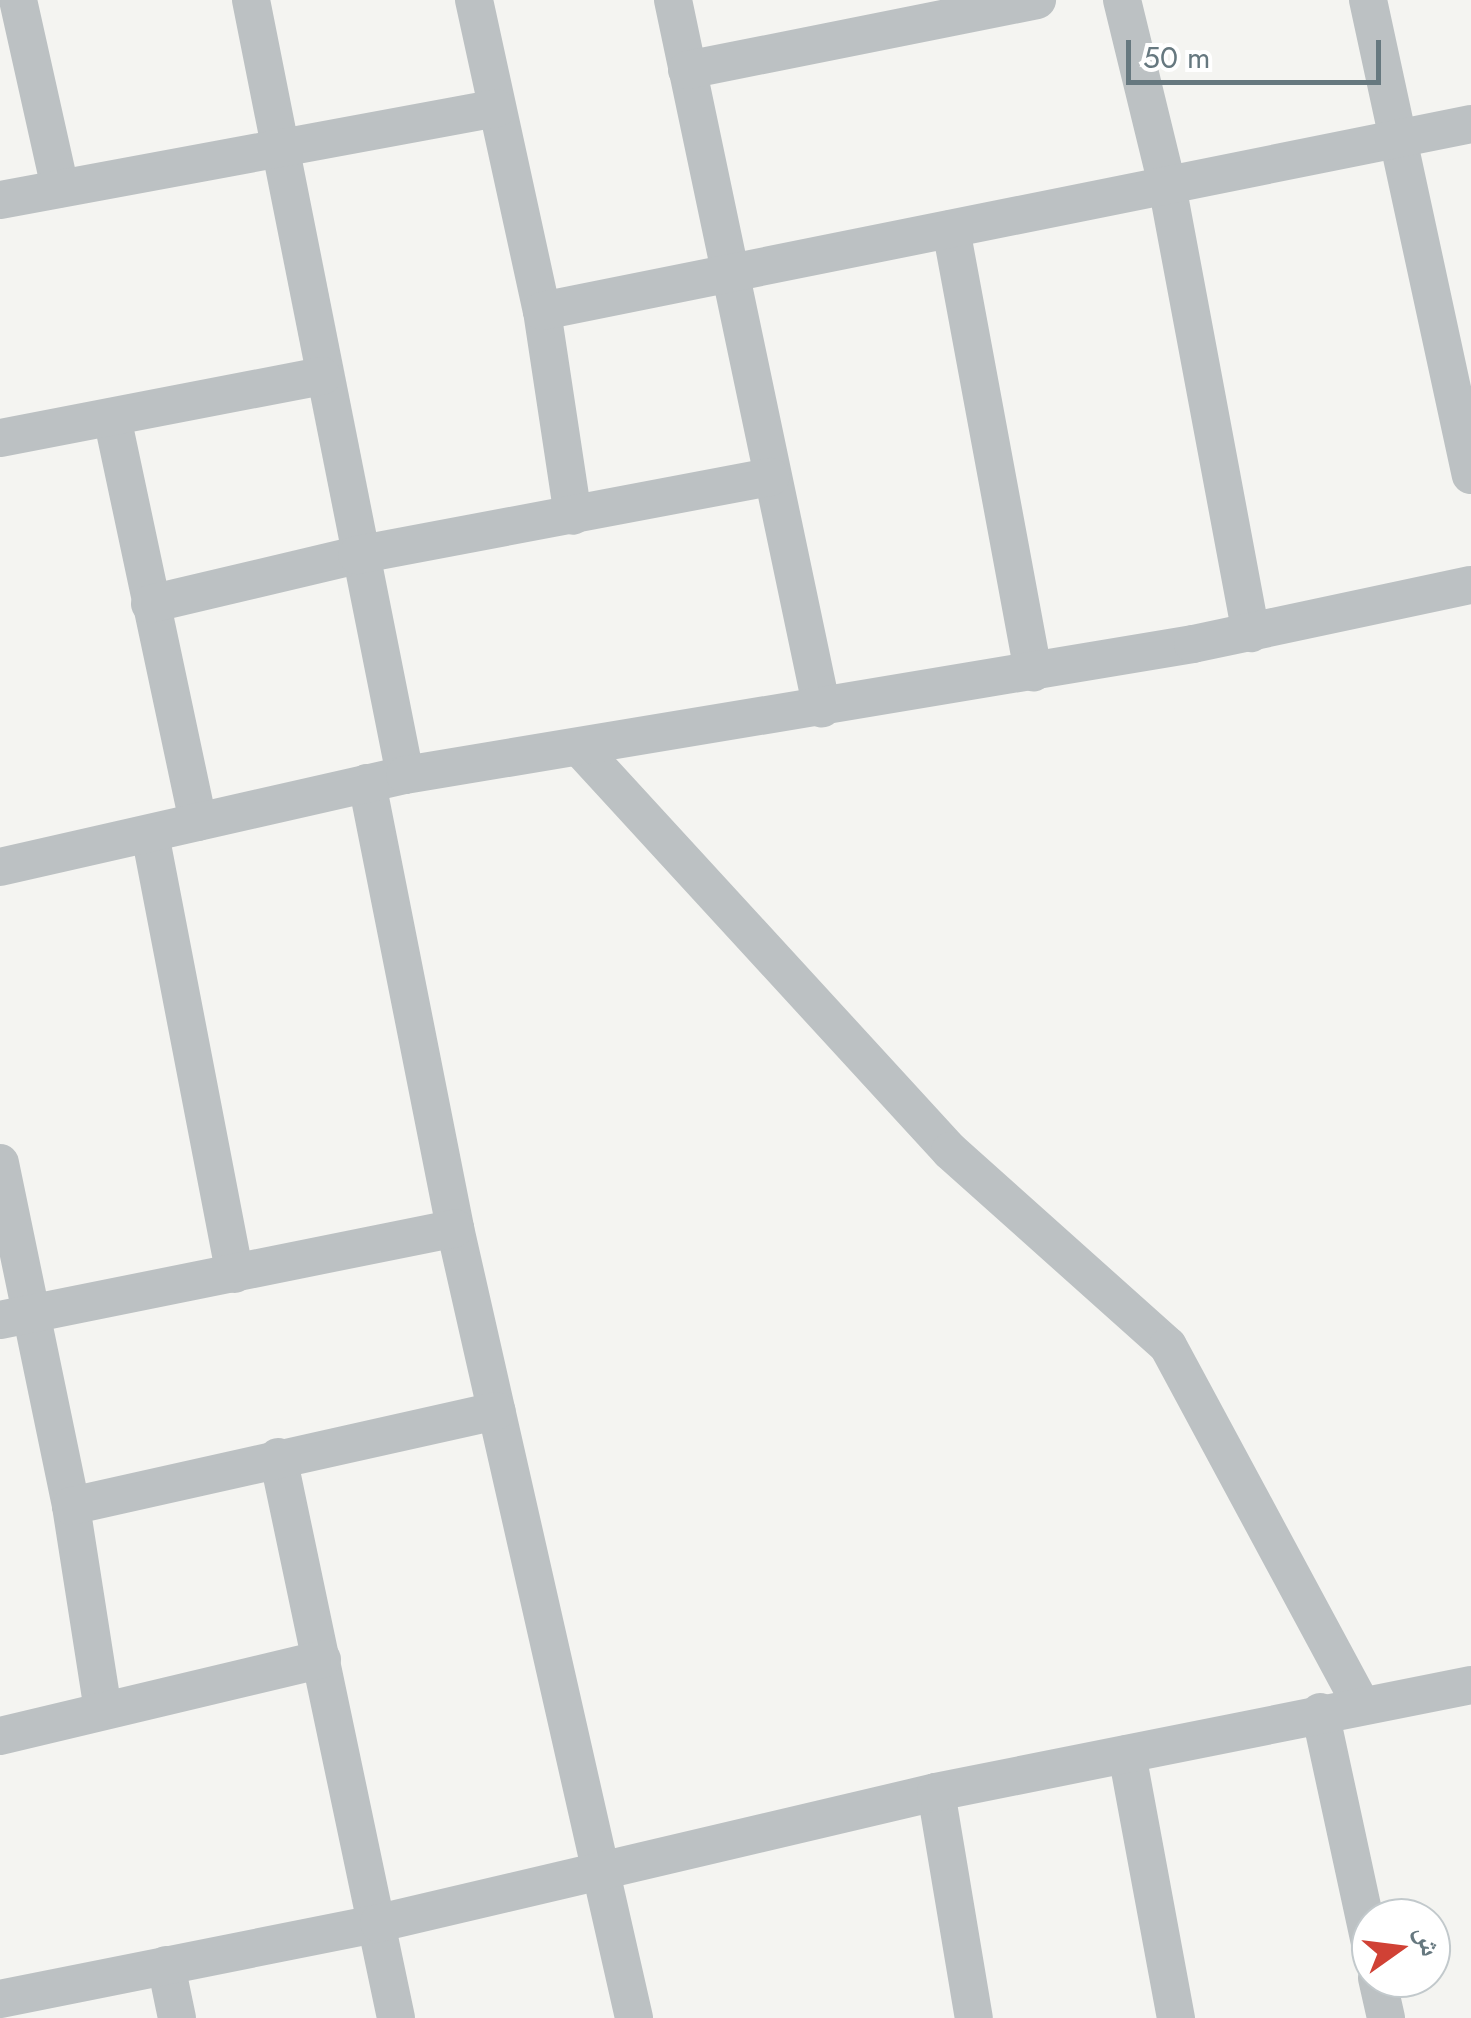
<!DOCTYPE html>
<html>
<head>
<meta charset="utf-8">
<style>
	body { margin:0 }
	#map { position:relative; width:1471px; height:2018px; overflow:hidden; background:#f4f4f1; font-family:Jost,"Noto Naskh Arabic",sans-serif }
	div>[style] { position:absolute }
	.minor>* { height:38px; margin:-19px; padding:0 19px; transform-origin:19px; border-radius:19px; background:#bcc1c3 }
	span { translate:-50% -50%; white-space:nowrap; text-align:center; line-height:1.15; -webkit-text-stroke:10px #fff; paint-order:stroke }
	.north { position:absolute; left:1351px; top:1898px; width:100px; height:100px; box-sizing:border-box; background:#fff; border:2px solid #c2c9cc; border-radius:50%; rotate:76deg; font-size:28px; font-weight:700; line-height:40px; text-align:center; color:#66787f }
	.north::after { content:''; display:block; margin:auto; width:35px; height:45px; background:#d04135; clip-path:polygon(50% 0,100% 100%,50% 72%,0 100%) }
	.scale { position:absolute; left:1126px; top:40px; width:255px; height:45px; box-sizing:border-box; border:5px solid #66787f; border-top:0; padding-left:12px; font-size:30px; line-height:35px; white-space:nowrap; color:#66787f; -webkit-text-stroke:8px #fff; paint-order:stroke }
</style>
</head>
<body>
<div id="map">
	<div class="minor">
		<div style="left:18px;top:0;width:193px;rotate:77.4deg"></div>
		<div style="left:251px;top:0;width:790px;rotate:78.76deg"></div>
		<div style="left:474px;top:0;width:318px;rotate:77.7deg"></div>
		<div style="left:542px;top:311px;width:207px;rotate:81.4deg"></div>
		<div style="left:673px;top:0;width:724px;rotate:78.13deg"></div>
		<div style="left:1122px;top:0;width:190px;rotate:76.3deg"></div>
		<div style="left:1167px;top:185px;width:456px;rotate:79.4deg"></div>
		<div style="left:1368px;top:0;width:486px;rotate:77.8deg"></div>
		<div style="left:687px;top:70px;width:357px;rotate:-11.3deg"></div>
		<div style="left:0;top:200px;width:505px;rotate:-10.49deg"></div>
		<div style="left:951px;top:229px;width:451px;rotate:79.5deg"></div>
		<div style="left:542px;top:311px;width:948px;rotate:-11.38deg"></div>
		<div style="left:112px;top:417px;width:414px;rotate:78deg"></div>
		<div style="left:0;top:438px;width:328px;rotate:-10.9deg"></div>
		<div style="left:150px;top:604px;width:213px;rotate:-13.3deg"></div>
		<div style="left:357px;top:555px;width:421px;rotate:-10.7deg"></div>
		<div style="left:581px;top:749px;width:546px;rotate:47.45deg"></div>
		<div style="left:950px;top:1151px;width:292px;rotate:41.8deg"></div>
		<div style="left:1168px;top:1346px;width:408px;rotate:61.7deg"></div>
		<div style="left:367px;top:783px;width:454px;rotate:78.8deg"></div>
		<div style="left:455px;top:1228px;width:810px;rotate:77.23deg"></div>
		<div style="left:150px;top:834px;width:448px;rotate:79.1deg"></div>
		<div style="left:0;top:867px;width:415px;rotate:-12.8deg"></div>
		<div style="left:405px;top:775px;width:799px;rotate:-9.44deg"></div>
		<div style="left:1193px;top:644px;width:284px;rotate:-12deg"></div>
		<div style="left:0;top:1163px;width:350px;rotate:78.3deg"></div>
		<div style="left:71px;top:1506px;width:207px;rotate:81.1deg"></div>
		<div style="left:0;top:1320px;width:464px;rotate:-11.4deg"></div>
		<div style="left:278px;top:1457px;width:573px;rotate:78.12deg"></div>
		<div style="left:71px;top:1506px;width:436px;rotate:-12.6deg"></div>
		<div style="left:1320px;top:1712px;width:241px;rotate:77.8deg"></div>
		<div style="left:0;top:1736px;width:331px;rotate:-13.4deg"></div>
		<div style="left:1127px;top:1754px;width:269px;rotate:79.5deg"></div>
		<div style="left:936px;top:1792px;width:229px;rotate:80.5deg"></div>
		<div style="left:166px;top:1965px;width:54px;rotate:78.3deg"></div>
		<div style="left:1377px;top:1978px;width:41px;rotate:77.3deg"></div>
		<div style="left:0;top:1999px;width:387px;rotate:-11.3deg"></div>
		<div style="left:379px;top:1923px;width:572px;rotate:-13.23deg"></div>
		<div style="left:936px;top:1792px;width:546px;rotate:-11.31deg"></div>
	</div>
	<div class="north">ش</div>
	<div class="scale">50 m</div>
</div>
</body>
</html>
